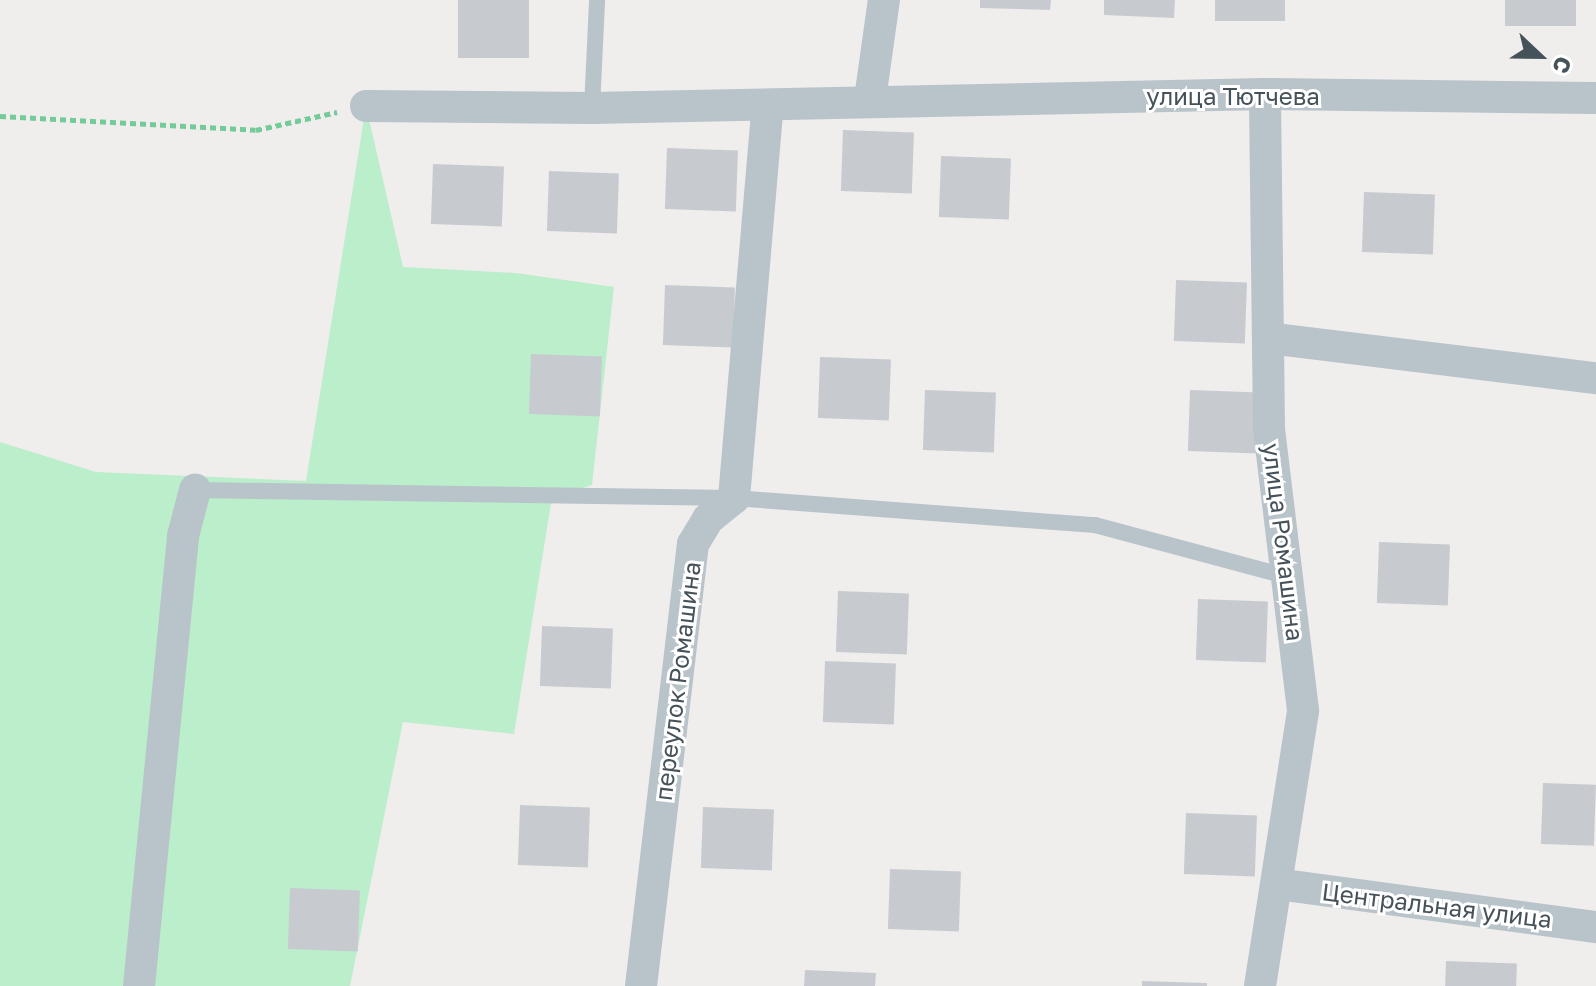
<!DOCTYPE html>
<html>
<head>
<meta charset="utf-8">
<style>
	body { margin:0 }
	#map { position:relative; width:1596px; height:986px; overflow:hidden; background:#f0eded; font-family:"Golos Text",sans-serif }
	div>[style] { position:absolute }
	.green>* { inset:0; background:#bbeecb }
	.building>* { inset:0; background:#c7cbd0; transform-origin:0 0 }
	.path>* { height:5px; margin-top:-2.5px; transform-origin:0; background:repeating-linear-gradient(90deg,#74cb9a 0 6px,transparent 0 10px) }
	.service>* { height:16px; margin:-8px; padding:0 8px; transform-origin:8px; border-radius:8px; background:#b9c3ca }
	.minor>* { height:32px; margin:-16px; padding:0 16px; transform-origin:16px; border-radius:16px; background:#b9c3ca }
	span { translate:-50% -50%; white-space:nowrap; text-align:center; line-height:1.15; -webkit-text-stroke:6px #fff; paint-order:stroke }
	.street-label { font-size:24px; color:#46525a }
	.north { position:absolute; left:1500px; top:16px; width:80px; height:80px; -webkit-text-stroke:6px #fff; paint-order:stroke; rotate:112deg; font-size:22px; font-weight:700; line-height:32px; text-align:center; color:#46525a }
	.north::after { content:''; display:block; margin:auto; width:28px; height:36px; background:#46525a; clip-path:polygon(50% 0,100% 100%,50% 72%,0 100%) }
</style>
</head>
<body>
<div id="map">
	<div class="green">
		<div style="clip-path:polygon(366px 106px,403px 267px,516px 273px,614px 287px,592px 485px,552px 497px,514px 734px,403px 722px,350px 986px,0 986px,0 442px,96px 472px,306px 481px)"></div>
	</div>
	<div class="building">
		<div style="left:458px;top:0;width:71px;height:58px"></div>
		<div style="clip-path:polygon(980px 0,1051px 0,1050px 10px,980px 8px)"></div>
		<div style="clip-path:polygon(1104px 0,1175px 0,1174px 18px,1104px 15px)"></div>
		<div style="left:1215px;top:0;width:70px;height:21px"></div>
		<div style="left:1505px;top:0;width:71px;height:26px"></div>
		<div style="left:843px;top:130px;width:71px;height:61px;rotate:2deg"></div>
		<div style="left:667px;top:148px;width:71px;height:61px;rotate:2deg"></div>
		<div style="left:941px;top:156px;width:70px;height:61px;rotate:2deg"></div>
		<div style="left:433px;top:164px;width:71px;height:60px;rotate:2deg"></div>
		<div style="left:549px;top:171px;width:70px;height:60px;rotate:2deg"></div>
		<div style="left:1364px;top:192px;width:71px;height:60px;rotate:2deg"></div>
		<div style="left:1176px;top:280px;width:71px;height:61px;rotate:2deg"></div>
		<div style="left:665px;top:285px;width:70px;height:60px;rotate:2deg"></div>
		<div style="left:531px;top:354px;width:71px;height:60px;rotate:2deg"></div>
		<div style="left:820px;top:357px;width:71px;height:61px;rotate:2deg"></div>
		<div style="left:925px;top:390px;width:71px;height:60px;rotate:2deg"></div>
		<div style="left:1190px;top:390px;width:70px;height:61px;rotate:2deg"></div>
		<div style="left:1379px;top:542px;width:71px;height:61px;rotate:2deg"></div>
		<div style="left:838px;top:591px;width:71px;height:61px;rotate:2deg"></div>
		<div style="left:1198px;top:599px;width:70px;height:61px;rotate:2deg"></div>
		<div style="left:542px;top:626px;width:71px;height:60px;rotate:2deg"></div>
		<div style="left:825px;top:661px;width:71px;height:61px;rotate:2deg"></div>
		<div style="left:1543px;top:783px;width:53px;height:61px;rotate:2deg"></div>
		<div style="left:520px;top:805px;width:70px;height:60px;rotate:2deg"></div>
		<div style="left:703px;top:807px;width:71px;height:61px;rotate:2deg"></div>
		<div style="left:1186px;top:813px;width:71px;height:61px;rotate:2deg"></div>
		<div style="left:890px;top:869px;width:71px;height:60px;rotate:2deg"></div>
		<div style="left:290px;top:888px;width:70px;height:61px;rotate:2deg"></div>
		<div style="left:1446px;top:961px;width:71px;height:25px;rotate:2deg"></div>
		<div style="clip-path:polygon(805px 970px,876px 973px,875px 986px,804px 986px)"></div>
		<div style="clip-path:polygon(1142px 981px,1207px 983px,1207px 986px,1142px 986px)"></div>
	</div>
	<div class="path">
		<div style="left:0;top:116px;width:256px;rotate:3.1deg"></div>
		<div style="left:256px;top:130px;width:83px;rotate:-12.5deg"></div>
	</div>
	<div class="service">
		<div style="left:592px;top:108px;width:108px;rotate:-87.3deg"></div>
		<div style="left:195px;top:490px;width:539px;rotate:0.85deg"></div>
		<div style="left:734px;top:498px;width:362px;rotate:4.3deg"></div>
		<div style="left:1095px;top:525px;width:201px;rotate:15deg"></div>
	</div>
	<div class="minor">
		<div style="left:870px;top:99px;width:100px;rotate:-82deg"></div>
		<div style="left:366px;top:106px;width:226px;rotate:0.5deg"></div>
		<div style="left:592px;top:108px;width:673px;rotate:-1.19deg"></div>
		<div style="left:1265px;top:94px;width:331px;rotate:0.7deg"></div>
		<div style="left:1268px;top:338px;width:330px;rotate:7deg"></div>
		<div style="left:1277px;top:884px;width:322px;rotate:7.7deg"></div>
		<div style="left:139px;top:986px;width:452px;rotate:-84.4deg"></div>
		<div style="left:183px;top:536px;width:48px;rotate:-75.4deg"></div>
		<div style="left:641px;top:986px;width:445px;rotate:-83.3deg"></div>
		<div style="left:693px;top:544px;width:29px;rotate:-59deg"></div>
		<div style="left:708px;top:519px;width:33px;rotate:-39deg"></div>
		<div style="left:734px;top:498px;width:394px;rotate:-85.1deg"></div>
		<div style="left:1260px;top:986px;width:279px;rotate:-81.1deg"></div>
		<div style="left:1303px;top:710px;width:284px;rotate:-96.9deg"></div>
		<div style="left:1269px;top:428px;width:334px;rotate:-90.7deg"></div>
	</div>
	<div class="street-label">
		<span style="left:1233px;top:96px">улица Тютчева</span>
		<span style="left:1284px;top:542px;rotate:83deg">улица Ромашина</span>
		<span style="left:677px;top:681px;rotate:-83deg">переулок Ромашина</span>
		<span style="left:1437px;top:905px;rotate:7deg">Центральная улица</span>
	</div>
	<div class="north">С</div>
</div>
</body>
</html>
